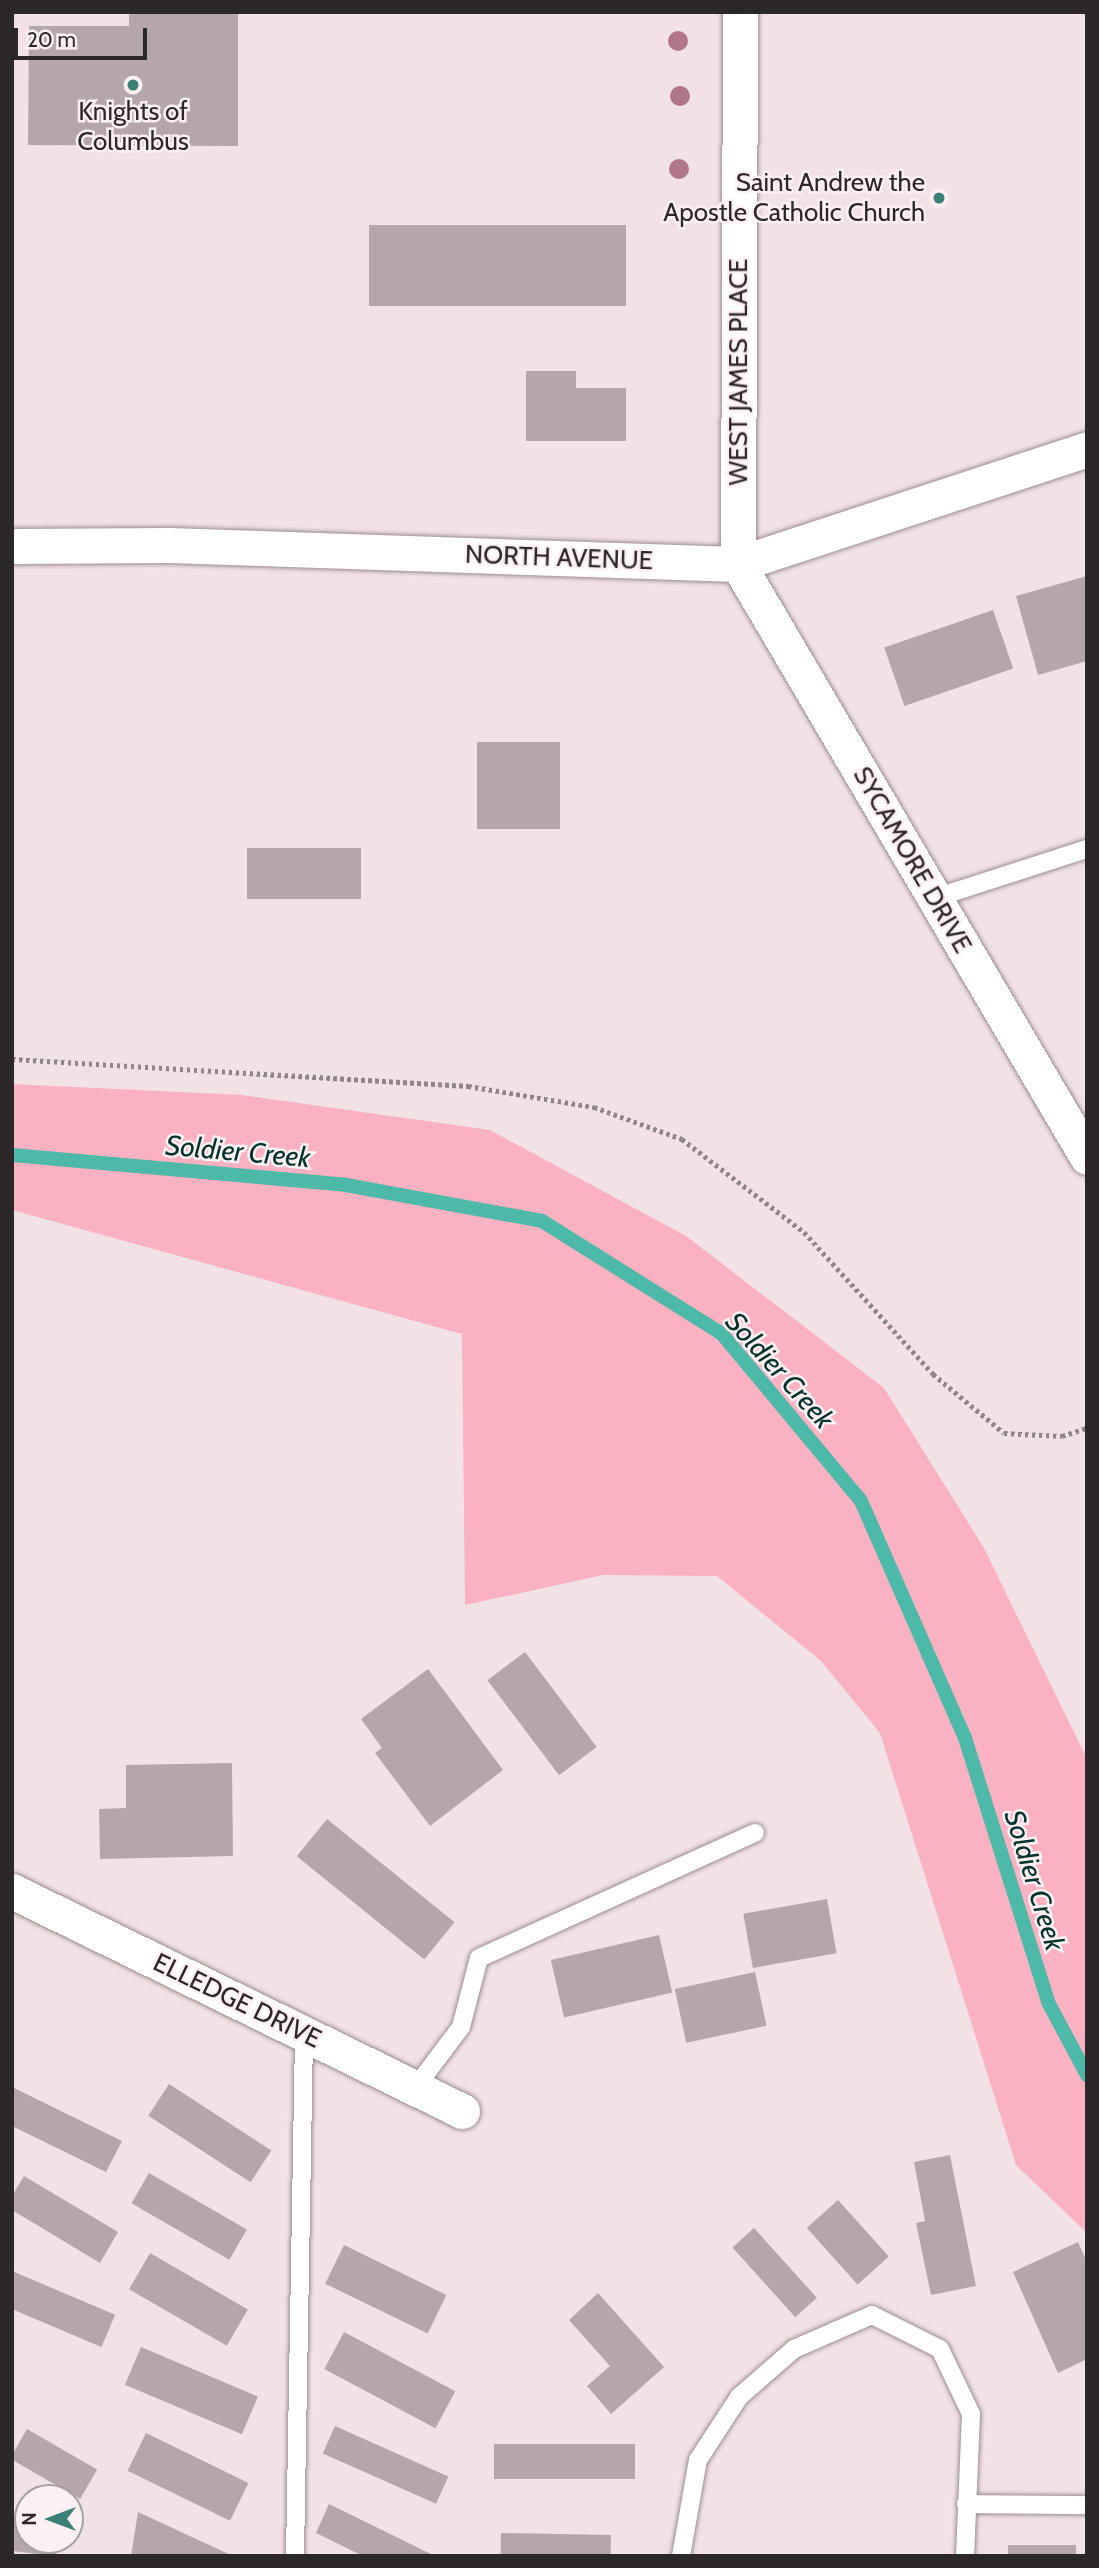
<!DOCTYPE html>
<html>
<head>
<meta charset="utf-8">
<style>
	body { margin:0 }
	#map { position:relative; width:1099px; height:2568px; overflow:hidden; background:#f2e2e5; font-family:Cabin,sans-serif }
	div>[style] { position:absolute }
	.green>* { inset:0; background:#fab1c1 }
	.stream>* { height:14px; margin:-7px; padding:0 7px; transform-origin:7px; border-radius:7px; background:#4cb9a9 }
	.building>* { inset:0; background:#b5a6a9; transform-origin:0 0 }
	.path>* { height:4.5px; margin-top:-2.25px; transform-origin:0; background:repeating-linear-gradient(90deg,#908688 0 3.5px,transparent 0 7px) }
	.roads { filter:drop-shadow(0 0 2px #9c8d90) drop-shadow(0 0 2px #9c8d90) }
	.lane>* { height:18px; margin:-9px; padding:0 9px; transform-origin:9px; border-radius:9px; background:#fff }
	.street>* { height:35px; margin:-17.5px; padding:0 17.5px; transform-origin:17.5px; border-radius:17.5px; background:#fff }
	.trees>* { width:20px; height:20px; margin:-10px; border-radius:50%; background:#b2768a }
	.dots>* { width:19px; height:19px; translate:-50% -50%; box-sizing:border-box; border:4px solid #fdf0f3; border-radius:50% }
	span { translate:-50% -50%; white-space:nowrap; text-align:center; line-height:1.15; -webkit-text-stroke:5px #fdf0f3; paint-order:stroke }
	.poi-label { font-size:26px; color:#2c2728 }
	.right { translate:-100% -50%; text-align:right }
	.street-label { font-size:26px; color:#2c2728 }
	.water-label { font-size:28px; color:#00332c; font-style:italic }
	.frame { position:absolute; inset:0; border:14px solid #2c2728; pointer-events:none }
	.north { position:absolute; left:14px; top:2484px; width:70px; height:70px; box-sizing:border-box; background:#fdf0f3; border:2px solid #a9a0a2; border-radius:50%; rotate:270deg; font-size:19px; font-weight:700; line-height:28px; text-align:center; color:#2c2728 }
	.north::after { content:''; display:block; margin:auto; width:24px; height:32px; background:#3b8076; clip-path:polygon(50% 0,100% 100%,50% 72%,0 100%) }
	.scale { position:absolute; left:14px; top:28px; width:133px; height:32px; box-sizing:border-box; border:4px solid #2c2728; border-top:0; padding-left:9px; font-size:21px; line-height:24px; white-space:nowrap; color:#2c2728; -webkit-text-stroke:5px #fdf0f3; paint-order:stroke }
</style>
</head>
<body>
<div id="map">
	<div class="green">
		<div style="clip-path:polygon(12px 1084px,242px 1095px,490px 1130px,686px 1236px,884px 1388px,984px 1548px,1087px 1759px,1087px 2233px,1016px 2165px,880px 1733px,821px 1661px,717px 1576px,603px 1575px,465px 1605px,462px 1334px,12px 1210px)"></div>
	</div>
	<div class="stream">
		<div style="left:12px;top:1155px;width:335px;rotate:5.1deg"></div>
		<div style="left:346px;top:1185px;width:199px;rotate:10.4deg"></div>
		<div style="left:542px;top:1221px;width:213px;rotate:32.1deg"></div>
		<div style="left:722px;top:1334px;width:217px;rotate:50.2deg"></div>
		<div style="left:861px;top:1501px;width:259px;rotate:66.3deg"></div>
		<div style="left:965px;top:1738px;width:277px;rotate:72.5deg"></div>
		<div style="left:1048px;top:2002px;width:83px;rotate:61.9deg"></div>
	</div>
	<div class="building">
		<div style="clip-path:polygon(129px 12px,238px 12px,238px 146px,28px 145px,29px 26px,129px 26px)"></div>
		<div style="left:369px;top:225px;width:257px;height:81px"></div>
		<div style="clip-path:polygon(526px 371px,576px 371px,576px 388px,626px 388px,626px 441px,526px 441px)"></div>
		<div style="clip-path:polygon(1087px 576px,1087px 661px,1038px 675px,1016px 596px)"></div>
		<div style="left:993px;top:610px;width:62px;height:115px;rotate:71deg"></div>
		<div style="left:477px;top:742px;width:83px;height:87px"></div>
		<div style="left:247px;top:848px;width:114px;height:51px"></div>
		<div style="left:525px;top:1652px;width:119px;height:47px;rotate:53deg"></div>
		<div style="clip-path:polygon(428px 1669px,503px 1770px,430px 1826px,375px 1753px,382px 1748px,361px 1719px)"></div>
		<div style="clip-path:polygon(232px 1763px,233px 1856px,100px 1859px,99px 1809px,126px 1808px,126px 1765px)"></div>
		<div style="left:327px;top:1819px;width:164px;height:48px;rotate:39deg"></div>
		<div style="left:827px;top:1899px;width:55px;height:85px;rotate:80deg"></div>
		<div style="left:659px;top:1935px;width:59px;height:111px;rotate:77deg"></div>
		<div style="left:755px;top:1972px;width:55px;height:82px;rotate:78deg"></div>
		<div style="left:169px;top:2084px;width:122px;height:38px;rotate:33deg"></div>
		<div style="clip-path:polygon(12px 2087px,122px 2141px,106px 2172px,12px 2126px)"></div>
		<div style="clip-path:polygon(950px 2155px,976px 2286px,931px 2295px,916px 2223px,925px 2221px,914px 2162px)"></div>
		<div style="left:149px;top:2173px;width:113px;height:35px;rotate:30deg"></div>
		<div style="clip-path:polygon(24px 2176px,118px 2232px,100px 2263px,12px 2210px,12px 2196px)"></div>
		<div style="left:838px;top:2200px;width:76px;height:42px;rotate:48deg"></div>
		<div style="left:754px;top:2228px;width:94px;height:29px;rotate:48deg"></div>
		<div style="clip-path:polygon(1078px 2242px,1087px 2262px,1087px 2359px,1058px 2373px,1013px 2272px)"></div>
		<div style="left:344px;top:2245px;width:114px;height:43px;rotate:26deg"></div>
		<div style="left:150px;top:2253px;width:113px;height:42px;rotate:30deg"></div>
		<div style="left:12px;top:2271px;width:112px;height:35px;rotate:23deg"></div>
		<div style="clip-path:polygon(598px 2293px,664px 2367px,611px 2414px,587px 2386px,610px 2366px,569px 2320px)"></div>
		<div style="left:344px;top:2332px;width:126px;height:42px;rotate:28deg"></div>
		<div style="left:141px;top:2347px;width:127px;height:41px;rotate:23deg"></div>
		<div style="left:335px;top:2426px;width:124px;height:30px;rotate:24deg"></div>
		<div style="left:27px;top:2429px;width:81px;height:34px;rotate:30deg"></div>
		<div style="left:146px;top:2433px;width:114px;height:42px;rotate:26deg"></div>
		<div style="left:494px;top:2444px;width:141px;height:35px"></div>
		<div style="clip-path:polygon(329px 2504px,435px 2556px,363px 2556px,316px 2533px)"></div>
		<div style="clip-path:polygon(138px 2512px,233px 2556px,131px 2556px)"></div>
		<div style="clip-path:polygon(12px 2514px,28px 2522px,28px 2540px,63px 2541px,55px 2556px,12px 2551px)"></div>
		<div style="left:501px;top:2533px;width:110px;height:23px;rotate:1deg"></div>
		<div style="left:1008px;top:2545px;width:68px;height:11px"></div>
	</div>
	<div class="path">
		<div style="left:12px;top:1059px;width:457px;rotate:3.4deg"></div>
		<div style="left:468px;top:1086px;width:128px;rotate:9.5deg"></div>
		<div style="left:594px;top:1107px;width:94px;rotate:20deg"></div>
		<div style="left:682px;top:1139px;width:153px;rotate:37.3deg"></div>
		<div style="left:804px;top:1232px;width:192px;rotate:47.7deg"></div>
		<div style="left:933px;top:1374px;width:92px;rotate:39.7deg"></div>
		<div style="left:1004px;top:1433px;width:58px;rotate:3deg"></div>
		<div style="left:1062px;top:1436px;width:26px;rotate:-18deg"></div>
	</div>
	<div class="roads">
		<div class="lane">
			<div style="left:935px;top:898px;width:160px;rotate:-17.9deg"></div>
			<div style="left:415px;top:2088px;width:76px;rotate:-53deg"></div>
			<div style="left:461px;top:2027px;width:71px;rotate:-75.4deg"></div>
			<div style="left:479px;top:1958px;width:303px;rotate:-24.4deg"></div>
			<div style="left:966px;top:2504px;width:121px;rotate:0.5deg"></div>
			<div style="left:295px;top:2556px;width:522px;rotate:-89.01deg"></div>
			<div style="left:681px;top:2556px;width:97px;rotate:-80deg"></div>
			<div style="left:698px;top:2460px;width:75px;rotate:-56.9deg"></div>
			<div style="left:739px;top:2397px;width:73px;rotate:-41.1deg"></div>
			<div style="left:794px;top:2349px;width:85px;rotate:-23.6deg"></div>
			<div style="left:872px;top:2315px;width:76px;rotate:26.6deg"></div>
			<div style="left:940px;top:2349px;width:72px;rotate:64.5deg"></div>
			<div style="left:971px;top:2414px;width:142px;rotate:92.4deg"></div>
		</div>
		<div class="street">
			<div style="left:740px;top:12px;width:552px;rotate:90.21deg"></div>
			<div style="left:738px;top:564px;width:688px;rotate:59.52deg"></div>
			<div style="left:12px;top:546px;width:157px;rotate:-0.4deg"></div>
			<div style="left:169px;top:545px;width:569px;rotate:1.91deg"></div>
			<div style="left:738px;top:564px;width:367px;rotate:-18.2deg"></div>
			<div style="left:12px;top:1891px;width:501px;rotate:26.05deg"></div>
		</div>
	</div>
	<div class="trees">
		<div style="left:678px;top:41px"></div>
		<div style="left:680px;top:96px"></div>
		<div style="left:679px;top:169px"></div>
	</div>
	<div class="dots">
		<div style="left:133px;top:85px;background:#3b8076"></div>
		<div style="left:939px;top:198px;background:#3b8076"></div>
	</div>
	<div class="poi-label">
		<span style="left:133px;top:127px">Knights of<br>Columbus</span>
		<span class="right" style="left:925px;top:198px">Saint Andrew the<br>Apostle Catholic Church</span>
	</div>
	<div class="street-label">
		<span style="left:739px;top:372px;rotate:-90deg">WEST JAMES PLACE</span>
		<span style="left:559px;top:558px;rotate:2deg">NORTH AVENUE</span>
		<span style="left:912px;top:860px;rotate:60deg">SYCAMORE DRIVE</span>
		<span style="left:237px;top:2001px;rotate:26deg">ELLEDGE DRIVE</span>
	</div>
	<div class="water-label">
		<span style="left:238px;top:1151px;rotate:5deg">Soldier Creek</span>
		<span style="left:780px;top:1370px;rotate:48deg">Soldier Creek</span>
		<span style="left:1035px;top:1880px;rotate:73deg">Soldier Creek</span>
	</div>
	<div class="frame"></div>
	<div class="north">N</div>
	<div class="scale">20 m</div>
</div>
</body>
</html>
